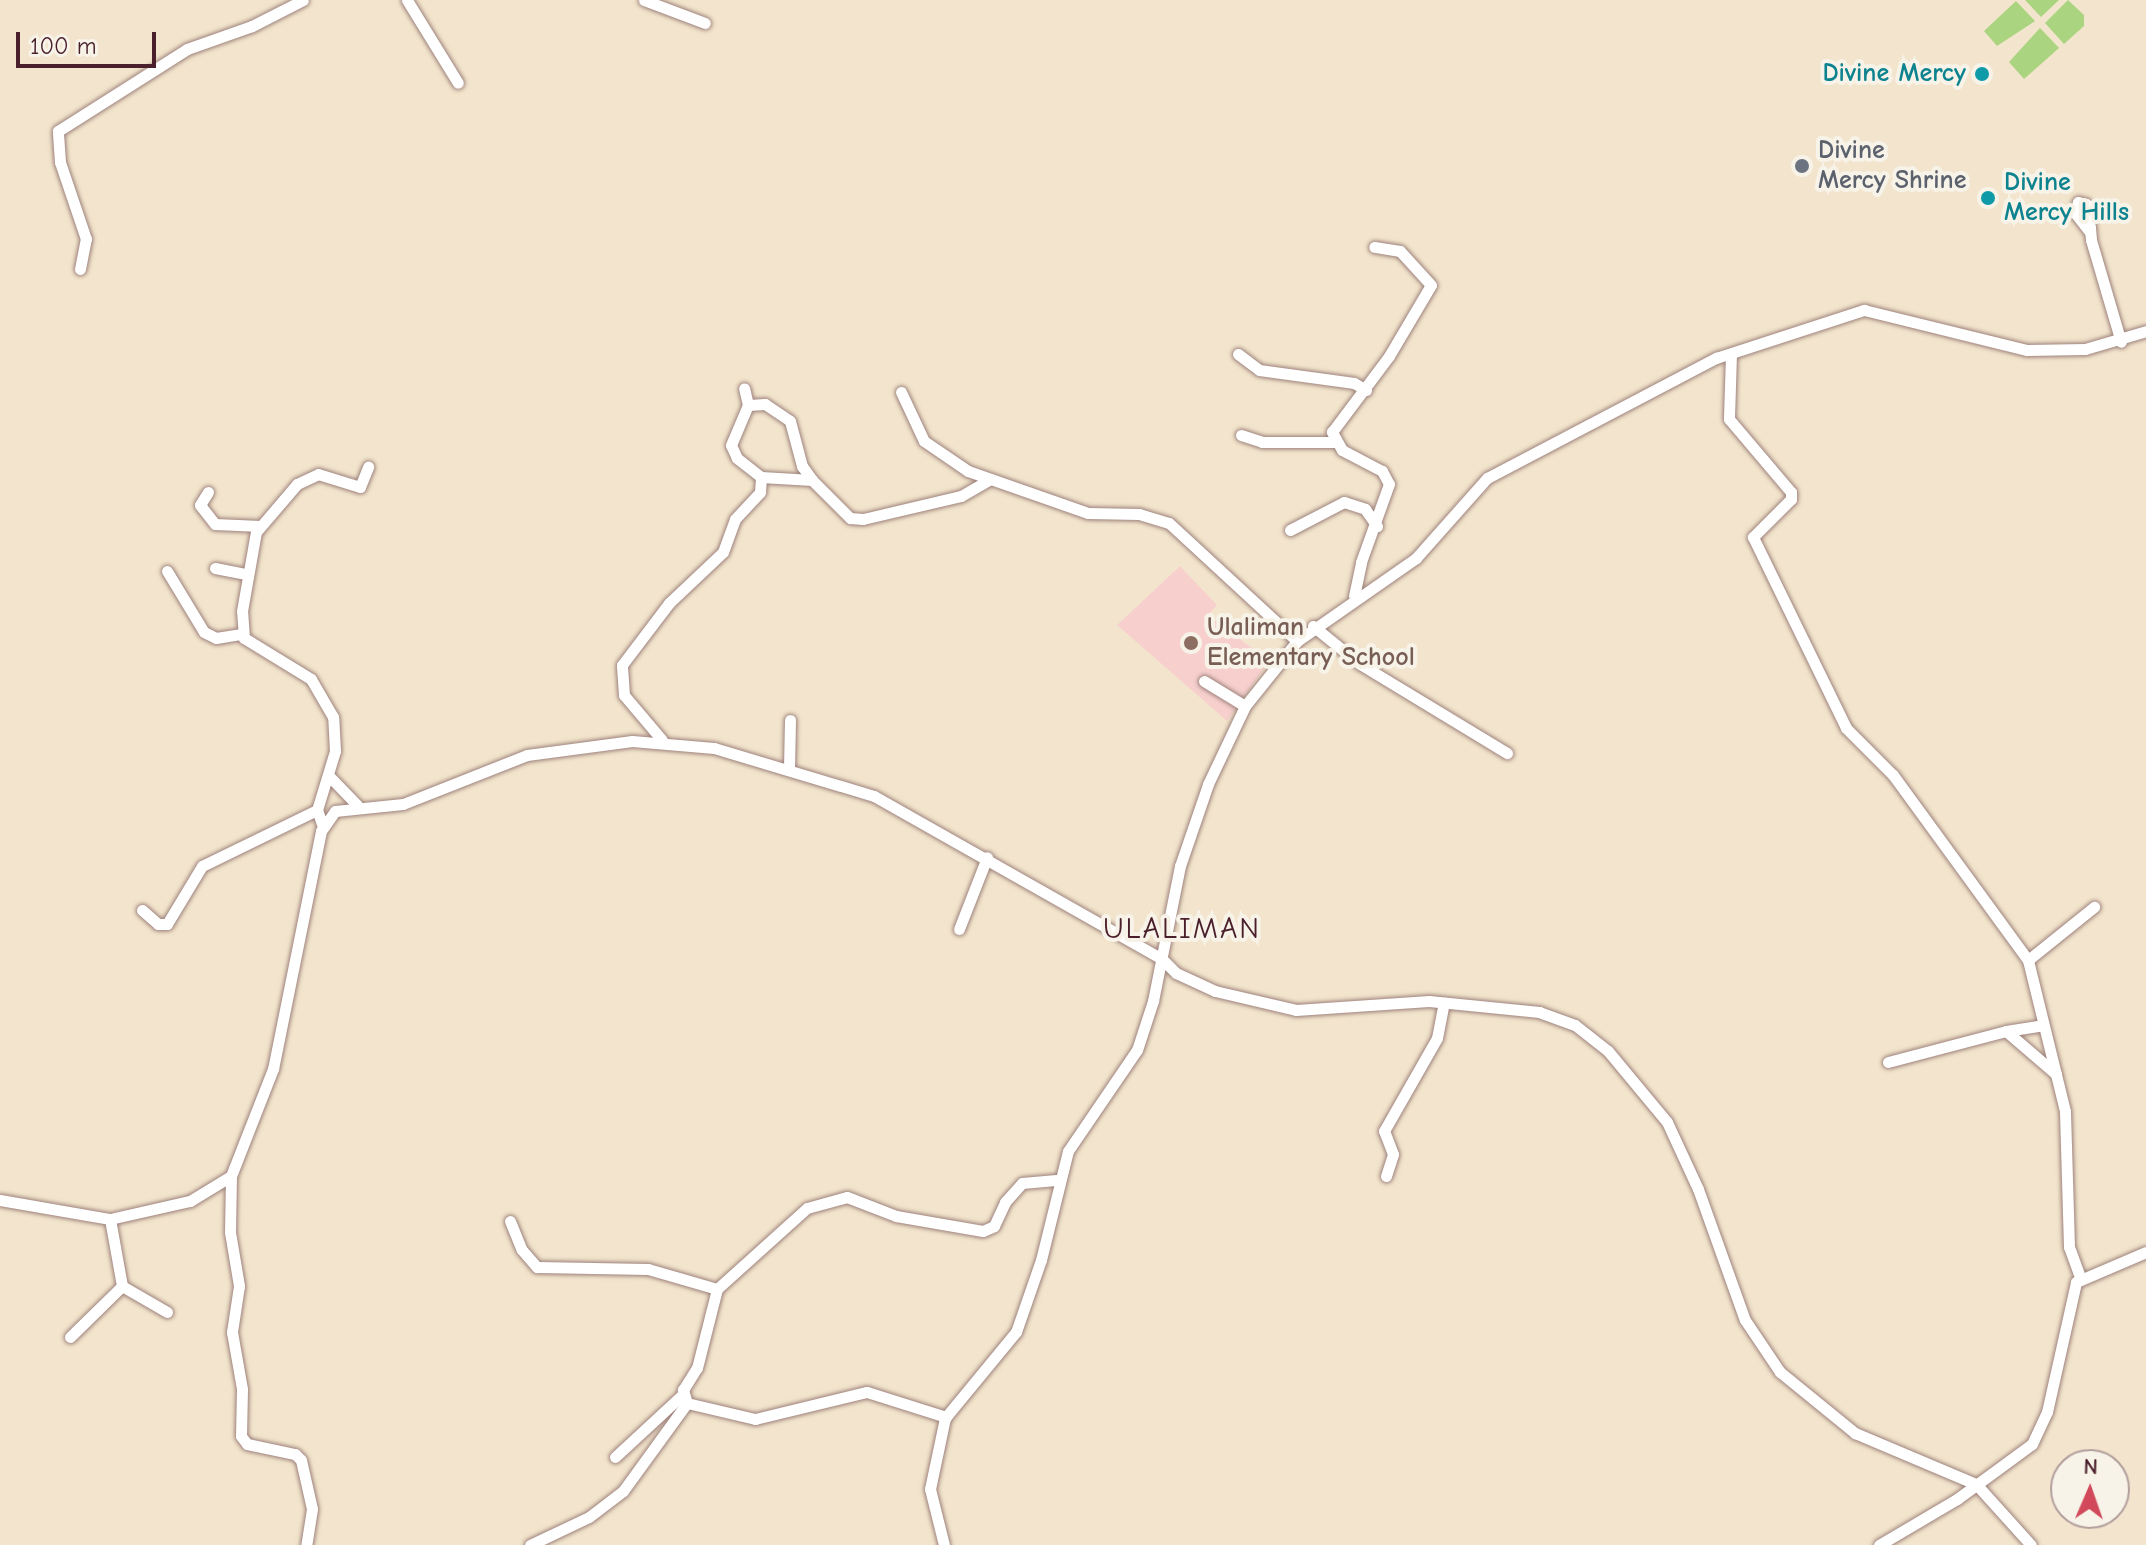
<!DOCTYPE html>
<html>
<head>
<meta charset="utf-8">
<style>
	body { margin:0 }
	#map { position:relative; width:2146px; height:1545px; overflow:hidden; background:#f3e5cd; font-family:"Comic Neue",sans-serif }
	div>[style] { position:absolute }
	.built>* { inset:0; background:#f7d0ce }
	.green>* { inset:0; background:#aad47f }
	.roads { filter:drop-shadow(0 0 2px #9e827c) drop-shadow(0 0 2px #9e827c) }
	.minor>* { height:11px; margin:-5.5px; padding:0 5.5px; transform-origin:5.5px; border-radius:5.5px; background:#fff }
	.dots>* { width:22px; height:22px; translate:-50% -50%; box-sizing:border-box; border:4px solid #f7f3e8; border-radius:50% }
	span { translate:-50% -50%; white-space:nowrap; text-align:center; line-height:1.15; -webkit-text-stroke:8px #f7f3e8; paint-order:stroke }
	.culture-label { font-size:26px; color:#0d838f; font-weight:700 }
	.right { translate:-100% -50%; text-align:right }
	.left { translate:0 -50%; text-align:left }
	.worship-label { font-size:26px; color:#5b616d; font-weight:700 }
	.education-label { font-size:26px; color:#785e54; font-weight:700 }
	.quarter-label { font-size:30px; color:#4a1f2b; letter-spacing:2px }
	.north { position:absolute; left:2050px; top:1449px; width:80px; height:80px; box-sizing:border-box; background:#f7f3e8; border:2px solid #b29e9c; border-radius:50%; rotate:2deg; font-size:22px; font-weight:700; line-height:32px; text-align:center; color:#4a1f2b }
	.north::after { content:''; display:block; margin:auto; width:28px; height:36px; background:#d1495b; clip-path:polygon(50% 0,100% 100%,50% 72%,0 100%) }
	.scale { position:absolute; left:16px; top:32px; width:140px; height:36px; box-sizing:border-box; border:4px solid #4a1f2b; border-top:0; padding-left:10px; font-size:24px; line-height:28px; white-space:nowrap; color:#4a1f2b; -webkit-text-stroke:6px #f7f3e8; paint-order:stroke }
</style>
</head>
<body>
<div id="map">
	<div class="built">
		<div style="clip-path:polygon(1180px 566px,1217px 605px,1208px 615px,1269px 661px,1227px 721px,1117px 625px)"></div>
	</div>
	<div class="green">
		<div style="clip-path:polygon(2025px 0,2059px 0,2041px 17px)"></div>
		<div style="clip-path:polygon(2068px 0,2084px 15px,2084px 26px,2064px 44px,2045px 23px)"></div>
		<div style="clip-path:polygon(2016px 1px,2035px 21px,1997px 46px,1984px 31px)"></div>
		<div style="clip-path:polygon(2040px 28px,2059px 48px,2024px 79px,2009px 62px)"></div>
	</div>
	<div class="roads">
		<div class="minor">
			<div style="left:407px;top:0;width:97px;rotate:58.4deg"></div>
			<div style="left:644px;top:0;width:65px;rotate:20.7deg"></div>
			<div style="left:2090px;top:232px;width:24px;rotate:-128deg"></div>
			<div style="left:2075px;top:213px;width:11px;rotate:-75deg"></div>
			<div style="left:2078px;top:202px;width:8px;rotate:14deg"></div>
			<div style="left:2086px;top:204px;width:8px;rotate:76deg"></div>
			<div style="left:2088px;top:212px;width:16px;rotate:83deg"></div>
			<div style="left:2090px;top:228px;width:12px;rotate:85deg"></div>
			<div style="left:2091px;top:240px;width:106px;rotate:73.6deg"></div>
			<div style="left:80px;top:269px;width:31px;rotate:-79deg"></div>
			<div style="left:86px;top:239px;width:81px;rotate:-108.7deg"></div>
			<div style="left:60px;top:162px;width:31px;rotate:-94deg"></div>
			<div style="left:58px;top:131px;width:153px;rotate:-32.4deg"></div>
			<div style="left:187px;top:49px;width:69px;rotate:-19.5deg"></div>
			<div style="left:252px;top:26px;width:57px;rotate:-27deg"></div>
			<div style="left:1238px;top:354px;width:26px;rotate:37deg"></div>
			<div style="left:1259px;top:370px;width:96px;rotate:7.8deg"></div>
			<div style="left:1354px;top:383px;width:14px;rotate:30deg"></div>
			<div style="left:1731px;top:354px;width:65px;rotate:91.8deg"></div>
			<div style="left:1729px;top:419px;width:96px;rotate:49.7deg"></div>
			<div style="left:1791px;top:492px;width:7px;rotate:90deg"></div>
			<div style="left:1791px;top:499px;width:54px;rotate:135deg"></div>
			<div style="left:1753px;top:537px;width:212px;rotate:64deg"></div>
			<div style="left:1846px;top:728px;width:66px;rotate:45deg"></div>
			<div style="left:1893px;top:775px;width:229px;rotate:53.9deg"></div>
			<div style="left:901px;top:392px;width:54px;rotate:64.9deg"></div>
			<div style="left:924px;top:441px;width:53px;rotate:34.3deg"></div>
			<div style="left:968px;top:471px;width:127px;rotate:19.3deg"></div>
			<div style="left:1088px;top:513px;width:51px;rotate:1.1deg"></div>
			<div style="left:1139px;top:514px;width:31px;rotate:17deg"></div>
			<div style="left:1169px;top:523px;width:174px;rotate:42.7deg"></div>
			<div style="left:748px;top:405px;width:17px;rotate:-3deg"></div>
			<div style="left:765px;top:404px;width:30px;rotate:34deg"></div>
			<div style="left:790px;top:421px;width:47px;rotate:75.1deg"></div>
			<div style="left:802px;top:466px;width:17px;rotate:54deg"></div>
			<div style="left:1241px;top:435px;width:22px;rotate:18deg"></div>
			<div style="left:1262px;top:442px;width:72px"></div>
			<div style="left:761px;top:477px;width:51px;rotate:3.4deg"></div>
			<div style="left:812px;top:480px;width:54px;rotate:45deg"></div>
			<div style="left:850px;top:518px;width:13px;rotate:4deg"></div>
			<div style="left:863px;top:519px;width:101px;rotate:-13.2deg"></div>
			<div style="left:961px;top:496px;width:34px;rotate:-30deg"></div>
			<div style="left:208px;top:492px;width:15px;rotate:122deg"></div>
			<div style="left:200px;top:505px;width:24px;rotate:52deg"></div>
			<div style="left:215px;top:524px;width:45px;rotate:2.5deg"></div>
			<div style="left:1290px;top:530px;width:61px;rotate:-27.4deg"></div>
			<div style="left:1344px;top:502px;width:22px;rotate:18deg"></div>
			<div style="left:1365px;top:509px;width:21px;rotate:55deg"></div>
			<div style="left:215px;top:568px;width:33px;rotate:11deg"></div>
			<div style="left:167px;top:571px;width:71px;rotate:58.8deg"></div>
			<div style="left:204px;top:632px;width:13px;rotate:27deg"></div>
			<div style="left:216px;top:638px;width:26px;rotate:-9deg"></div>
			<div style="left:1354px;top:596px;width:35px;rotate:-78deg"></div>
			<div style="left:1361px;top:562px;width:83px;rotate:-70.3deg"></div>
			<div style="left:1389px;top:484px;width:15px;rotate:-118deg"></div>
			<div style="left:1382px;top:471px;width:45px;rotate:-152.3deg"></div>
			<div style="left:1342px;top:450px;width:21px;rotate:-119deg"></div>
			<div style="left:1332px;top:432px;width:95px;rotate:-53.1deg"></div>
			<div style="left:1389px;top:356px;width:82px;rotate:-59.4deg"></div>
			<div style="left:1431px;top:285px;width:46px;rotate:-132.4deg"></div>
			<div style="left:1400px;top:251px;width:26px;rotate:-171deg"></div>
			<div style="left:1313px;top:626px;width:60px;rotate:39deg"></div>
			<div style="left:1360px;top:664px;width:172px;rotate:31.2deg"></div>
			<div style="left:1204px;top:681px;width:48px;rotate:31.4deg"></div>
			<div style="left:662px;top:740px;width:59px;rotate:-130.2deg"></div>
			<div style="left:624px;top:695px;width:30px;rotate:-94deg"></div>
			<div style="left:622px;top:665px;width:78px;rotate:-52.8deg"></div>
			<div style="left:669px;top:603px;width:74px;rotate:-43.4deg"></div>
			<div style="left:723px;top:552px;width:35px;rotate:-70deg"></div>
			<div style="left:735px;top:519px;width:37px;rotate:-47deg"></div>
			<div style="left:760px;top:492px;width:15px;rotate:-86deg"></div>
			<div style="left:761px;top:477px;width:31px;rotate:-142deg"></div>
			<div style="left:737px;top:458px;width:14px;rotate:-115deg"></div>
			<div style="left:731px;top:445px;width:43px;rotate:-67deg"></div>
			<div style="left:748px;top:405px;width:17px;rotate:-103deg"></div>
			<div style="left:789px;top:768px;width:48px;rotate:-88.8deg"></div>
			<div style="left:330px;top:777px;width:39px;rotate:46deg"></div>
			<div style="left:323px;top:827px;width:18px;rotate:-109deg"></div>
			<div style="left:317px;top:810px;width:62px;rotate:-73deg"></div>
			<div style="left:335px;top:751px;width:34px;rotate:-93deg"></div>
			<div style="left:333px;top:717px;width:44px;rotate:-120.1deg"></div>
			<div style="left:311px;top:679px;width:79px;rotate:-148.5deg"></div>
			<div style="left:244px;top:638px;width:27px;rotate:-94deg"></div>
			<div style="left:242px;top:611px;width:80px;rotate:-80deg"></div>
			<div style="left:256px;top:532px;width:63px;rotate:-49.5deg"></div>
			<div style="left:297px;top:484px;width:23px;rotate:-25deg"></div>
			<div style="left:318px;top:474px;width:44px;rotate:17.2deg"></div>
			<div style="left:360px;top:487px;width:22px;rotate:-68deg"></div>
			<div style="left:142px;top:910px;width:21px;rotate:41deg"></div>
			<div style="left:158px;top:924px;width:9px"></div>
			<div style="left:167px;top:924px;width:68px;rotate:-58.9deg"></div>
			<div style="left:202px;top:866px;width:128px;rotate:-26deg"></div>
			<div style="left:959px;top:929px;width:77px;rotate:-68.7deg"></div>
			<div style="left:2006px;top:1031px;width:37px;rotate:-9deg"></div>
			<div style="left:1888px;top:1062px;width:122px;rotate:-14.7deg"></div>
			<div style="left:2006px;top:1031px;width:66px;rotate:40.7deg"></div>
			<div style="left:231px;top:1176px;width:56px;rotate:91deg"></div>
			<div style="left:230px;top:1232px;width:55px;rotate:80.5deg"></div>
			<div style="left:239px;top:1286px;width:47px;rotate:98.7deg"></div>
			<div style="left:232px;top:1332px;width:58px;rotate:80deg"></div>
			<div style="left:242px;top:1389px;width:47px;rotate:91.2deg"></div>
			<div style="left:241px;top:1436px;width:10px;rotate:53deg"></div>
			<div style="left:247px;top:1444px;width:49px;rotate:11.8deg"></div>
			<div style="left:295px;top:1454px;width:8px;rotate:45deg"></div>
			<div style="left:301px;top:1460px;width:50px;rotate:77.3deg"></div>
			<div style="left:312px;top:1509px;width:36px;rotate:99deg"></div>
			<div style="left:1386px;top:1176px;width:23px;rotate:-72deg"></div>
			<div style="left:1393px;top:1154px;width:25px;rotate:-111deg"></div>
			<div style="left:1384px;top:1131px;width:107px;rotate:-60.3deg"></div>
			<div style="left:1437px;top:1038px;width:36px;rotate:-79deg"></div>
			<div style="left:0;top:1200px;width:112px;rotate:9.8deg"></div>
			<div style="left:110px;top:1219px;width:82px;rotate:-12.7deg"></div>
			<div style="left:190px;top:1201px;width:48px;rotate:-31.4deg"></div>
			<div style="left:231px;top:1176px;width:115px;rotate:-68.6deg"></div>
			<div style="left:273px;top:1069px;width:243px;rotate:-78.6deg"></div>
			<div style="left:321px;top:831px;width:24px;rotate:-55deg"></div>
			<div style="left:335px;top:811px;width:68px;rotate:-5.9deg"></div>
			<div style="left:403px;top:804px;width:133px;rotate:-21.6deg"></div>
			<div style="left:527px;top:755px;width:106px;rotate:-7.6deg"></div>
			<div style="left:632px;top:741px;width:82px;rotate:4.9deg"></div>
			<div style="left:714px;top:748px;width:167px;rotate:16.7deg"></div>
			<div style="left:874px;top:796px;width:331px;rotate:29.5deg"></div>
			<div style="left:1162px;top:959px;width:20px;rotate:45deg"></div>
			<div style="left:1176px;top:973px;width:43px;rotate:24.8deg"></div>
			<div style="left:1215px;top:991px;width:83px;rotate:13.2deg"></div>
			<div style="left:1296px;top:1010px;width:133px;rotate:-3.9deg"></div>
			<div style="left:1429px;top:1001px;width:111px;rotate:5.7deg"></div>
			<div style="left:1539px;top:1012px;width:38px;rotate:20deg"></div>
			<div style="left:1575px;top:1025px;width:42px;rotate:38.2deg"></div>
			<div style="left:1608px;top:1051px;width:92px;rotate:50.3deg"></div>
			<div style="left:1667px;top:1122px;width:74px;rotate:65.2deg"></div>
			<div style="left:1698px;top:1189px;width:139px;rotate:70.3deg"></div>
			<div style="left:1745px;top:1320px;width:63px;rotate:56.1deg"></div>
			<div style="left:1780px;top:1372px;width:97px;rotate:39.1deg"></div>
			<div style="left:1855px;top:1433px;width:131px;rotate:22.9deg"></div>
			<div style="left:1976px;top:1484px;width:82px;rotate:48deg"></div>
			<div style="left:110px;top:1219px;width:68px;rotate:79.8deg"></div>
			<div style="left:122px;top:1286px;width:52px;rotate:30deg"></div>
			<div style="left:510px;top:1221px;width:31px;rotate:68deg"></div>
			<div style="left:522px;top:1250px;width:23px;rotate:49deg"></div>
			<div style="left:537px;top:1267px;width:111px;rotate:1deg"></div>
			<div style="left:648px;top:1269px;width:72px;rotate:16.2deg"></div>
			<div style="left:2080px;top:1277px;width:32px;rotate:-110deg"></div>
			<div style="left:2069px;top:1247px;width:136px;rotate:-91.7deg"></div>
			<div style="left:2065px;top:1111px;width:155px;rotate:-103.8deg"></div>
			<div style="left:2028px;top:960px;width:85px;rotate:-38.8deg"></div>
			<div style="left:70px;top:1337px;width:73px;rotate:-44.4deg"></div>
			<div style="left:687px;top:1403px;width:14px;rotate:-107deg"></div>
			<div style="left:683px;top:1390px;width:26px;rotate:-58deg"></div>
			<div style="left:697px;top:1368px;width:81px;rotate:-75.8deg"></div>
			<div style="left:717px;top:1289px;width:121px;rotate:-42deg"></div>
			<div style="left:807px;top:1208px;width:41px;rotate:-15.4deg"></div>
			<div style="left:847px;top:1197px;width:53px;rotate:21.2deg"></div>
			<div style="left:896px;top:1216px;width:88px;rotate:9.8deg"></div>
			<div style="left:983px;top:1231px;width:12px;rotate:-24deg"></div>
			<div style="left:994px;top:1226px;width:26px;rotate:-65deg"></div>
			<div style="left:1005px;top:1202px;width:25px;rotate:-48deg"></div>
			<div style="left:1022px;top:1183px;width:37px;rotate:-5deg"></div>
			<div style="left:615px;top:1457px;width:91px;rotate:-42.8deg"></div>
			<div style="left:530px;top:1545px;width:65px;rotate:-25.4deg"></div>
			<div style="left:589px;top:1517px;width:43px;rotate:-37.4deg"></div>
			<div style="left:623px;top:1491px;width:109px;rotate:-54deg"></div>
			<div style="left:687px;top:1403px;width:70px;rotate:13.2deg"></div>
			<div style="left:755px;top:1419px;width:115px;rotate:-13.6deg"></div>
			<div style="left:867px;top:1392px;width:83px;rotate:17.6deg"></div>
			<div style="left:944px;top:1545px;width:58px;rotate:-104deg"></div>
			<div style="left:930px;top:1489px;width:73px;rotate:-78.1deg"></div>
			<div style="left:945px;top:1418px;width:112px;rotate:-50.5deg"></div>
			<div style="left:1016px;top:1332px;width:76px;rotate:-70.9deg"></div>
			<div style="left:1041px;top:1260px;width:112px;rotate:-76.1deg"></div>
			<div style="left:1068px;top:1151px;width:122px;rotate:-55.7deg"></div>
			<div style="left:1137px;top:1050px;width:52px;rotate:-71.9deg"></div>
			<div style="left:1153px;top:1001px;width:138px;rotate:-78.7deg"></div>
			<div style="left:1180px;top:866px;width:87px;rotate:-71.1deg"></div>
			<div style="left:1208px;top:784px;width:86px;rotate:-64.6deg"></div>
			<div style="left:1245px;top:706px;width:83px;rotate:-51.3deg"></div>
			<div style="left:1297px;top:641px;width:145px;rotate:-34.9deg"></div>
			<div style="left:1416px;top:558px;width:107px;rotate:-48.4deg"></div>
			<div style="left:1487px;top:478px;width:259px;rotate:-27.7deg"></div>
			<div style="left:1716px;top:358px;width:156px;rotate:-18deg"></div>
			<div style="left:1864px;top:310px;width:168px;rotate:13.8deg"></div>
			<div style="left:2027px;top:350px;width:58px;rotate:-1deg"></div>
			<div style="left:2085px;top:349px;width:64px;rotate:-16.4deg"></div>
			<div style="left:1879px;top:1545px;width:91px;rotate:-30.5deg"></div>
			<div style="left:1957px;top:1499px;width:93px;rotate:-36.3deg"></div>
			<div style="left:2032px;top:1444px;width:35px;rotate:-65deg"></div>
			<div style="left:2047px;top:1412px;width:133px;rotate:-77.4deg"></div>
			<div style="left:2076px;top:1282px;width:76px;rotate:-23.2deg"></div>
		</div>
	</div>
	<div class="dots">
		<div style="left:1982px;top:74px;background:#0f9aa8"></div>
		<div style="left:1802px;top:166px;background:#6b7280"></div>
		<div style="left:1988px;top:198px;background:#0f9aa8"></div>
		<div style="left:1191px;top:643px;background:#8d6e63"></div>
	</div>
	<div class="culture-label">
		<span class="right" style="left:1966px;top:74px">Divine Mercy</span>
		<span class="left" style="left:2004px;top:198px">Divine<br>Mercy Hills</span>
	</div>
	<div class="worship-label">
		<span class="left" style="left:1818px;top:166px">Divine<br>Mercy Shrine</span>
	</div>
	<div class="education-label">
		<span class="left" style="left:1207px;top:643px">Ulaliman<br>Elementary School</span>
	</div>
	<div class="quarter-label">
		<span style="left:1182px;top:929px">ULALIMAN</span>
	</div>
	<div class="north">N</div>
	<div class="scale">100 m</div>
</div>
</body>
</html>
